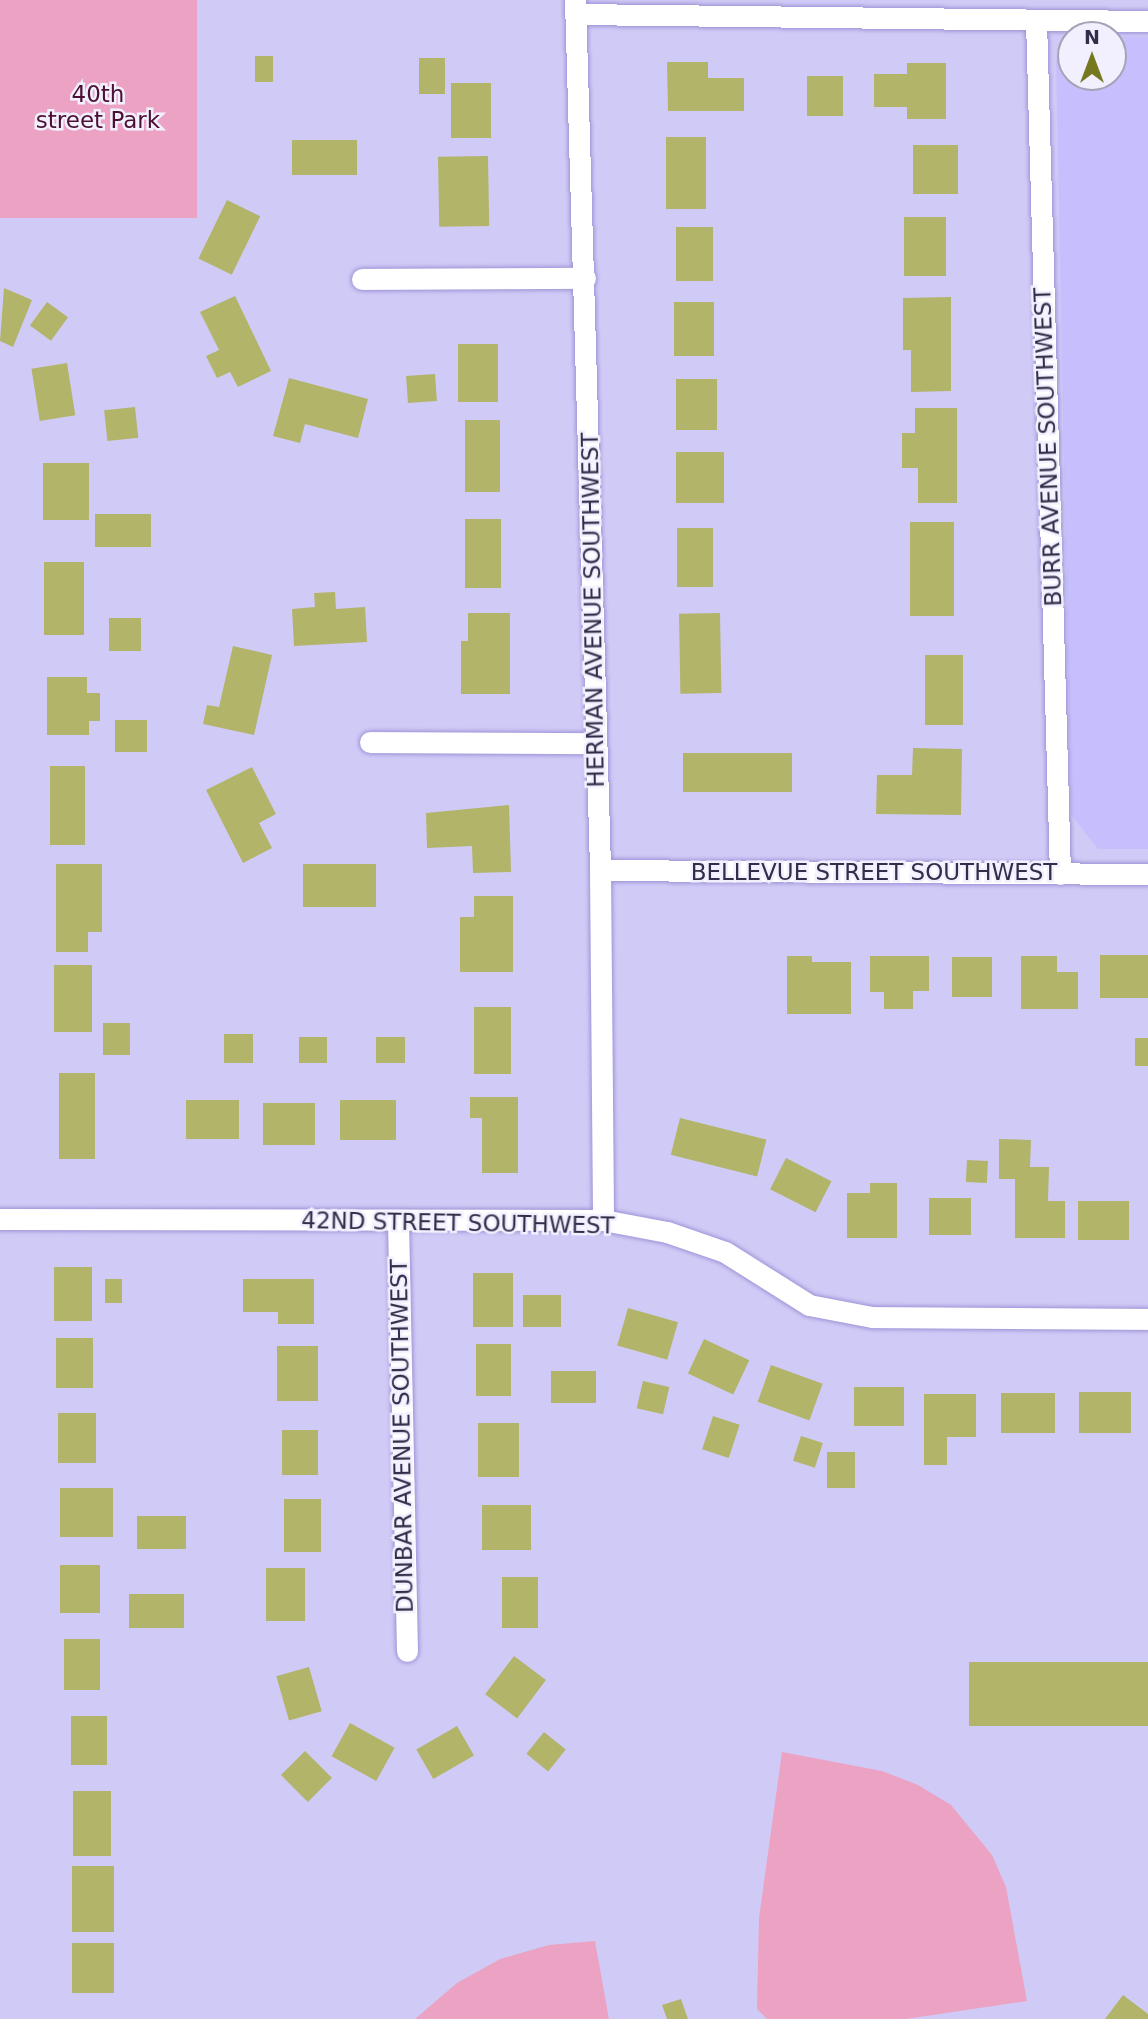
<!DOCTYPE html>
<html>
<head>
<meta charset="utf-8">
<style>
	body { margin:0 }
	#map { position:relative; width:1148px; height:2019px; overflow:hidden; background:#d0cbf6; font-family:"DejaVu Sans",sans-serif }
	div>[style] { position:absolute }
	.built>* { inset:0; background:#c7bffd }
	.green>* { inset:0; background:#eba2c3; transform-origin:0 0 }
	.building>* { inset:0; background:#b1b469; transform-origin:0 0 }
	.roads { filter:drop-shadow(0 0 2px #9e94d7) drop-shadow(0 0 2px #9e94d7) }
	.street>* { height:21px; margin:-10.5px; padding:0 10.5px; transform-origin:10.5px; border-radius:10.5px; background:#fff }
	span { translate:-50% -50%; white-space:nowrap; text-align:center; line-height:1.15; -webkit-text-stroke:5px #f2f0ff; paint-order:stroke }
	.park-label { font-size:23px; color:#4d1032 }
	.street-label { font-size:23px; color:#322e49 }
	.north { position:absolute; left:1057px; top:21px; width:70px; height:70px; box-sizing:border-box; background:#f2f0ff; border:2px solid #a5a2b6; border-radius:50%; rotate:0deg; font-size:19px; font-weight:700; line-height:28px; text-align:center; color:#322e49 }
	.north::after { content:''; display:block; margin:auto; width:24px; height:32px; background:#76781f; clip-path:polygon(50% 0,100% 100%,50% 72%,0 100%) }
</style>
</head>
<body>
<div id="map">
	<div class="built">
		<div style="clip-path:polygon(1113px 37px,1148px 37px,1148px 849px,1098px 849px,1071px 815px,1056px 60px,1071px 42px,1071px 77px,1113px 77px)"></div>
	</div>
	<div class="green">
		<div style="left:0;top:0;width:197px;height:218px"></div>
		<div style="clip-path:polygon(782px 1752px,882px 1771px,918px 1785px,951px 1805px,992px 1855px,1006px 1887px,1027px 2001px,906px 2019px,767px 2019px,757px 2009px,759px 1918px)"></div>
		<div style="clip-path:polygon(595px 1941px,609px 2019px,415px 2019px,457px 1983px,500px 1959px,549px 1945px)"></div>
	</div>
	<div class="building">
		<div style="left:255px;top:56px;width:18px;height:26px"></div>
		<div style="left:419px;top:58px;width:26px;height:36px"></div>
		<div style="clip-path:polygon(667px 62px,708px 62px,708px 78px,744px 78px,744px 111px,668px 111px)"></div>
		<div style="clip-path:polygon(907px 63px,946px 63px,946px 119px,907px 119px,907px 107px,874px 107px,874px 74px,907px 74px)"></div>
		<div style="left:807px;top:76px;width:36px;height:40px"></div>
		<div style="left:451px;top:83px;width:40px;height:55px"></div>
		<div style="left:666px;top:137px;width:40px;height:72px"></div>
		<div style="left:292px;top:140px;width:65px;height:35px"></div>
		<div style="left:913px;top:145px;width:45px;height:49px"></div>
		<div style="left:488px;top:156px;width:70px;height:50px;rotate:89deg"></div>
		<div style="left:227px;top:200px;width:37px;height:65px;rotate:26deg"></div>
		<div style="left:904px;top:217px;width:42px;height:59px"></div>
		<div style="left:676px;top:227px;width:37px;height:54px"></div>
		<div style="clip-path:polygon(4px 288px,32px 300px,13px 347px,0 341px)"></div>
		<div style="clip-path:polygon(235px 296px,271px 371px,238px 387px,230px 372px,217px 378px,206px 356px,219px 350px,200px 312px)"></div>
		<div style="clip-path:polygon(951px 297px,951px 391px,911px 392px,911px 350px,903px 350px,903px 298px)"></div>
		<div style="left:47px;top:302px;width:26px;height:29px;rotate:36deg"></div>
		<div style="left:674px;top:302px;width:40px;height:54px"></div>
		<div style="left:458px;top:344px;width:40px;height:58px"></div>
		<div style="left:67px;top:363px;width:53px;height:36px;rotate:81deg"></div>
		<div style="left:435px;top:374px;width:27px;height:29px;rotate:86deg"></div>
		<div style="clip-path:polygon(289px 378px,368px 399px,358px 438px,305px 424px,300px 443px,273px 436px)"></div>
		<div style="left:676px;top:379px;width:41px;height:51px"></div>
		<div style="left:135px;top:407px;width:31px;height:31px;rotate:84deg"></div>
		<div style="clip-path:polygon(915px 408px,957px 408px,957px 503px,918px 503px,918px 468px,902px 468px,902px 433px,915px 433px)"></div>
		<div style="left:465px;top:420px;width:35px;height:72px"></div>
		<div style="left:676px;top:452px;width:48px;height:51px"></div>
		<div style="left:43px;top:463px;width:46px;height:57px"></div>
		<div style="left:95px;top:514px;width:56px;height:33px"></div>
		<div style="left:465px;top:519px;width:36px;height:69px"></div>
		<div style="left:910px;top:522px;width:44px;height:94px"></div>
		<div style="left:677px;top:528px;width:36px;height:59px"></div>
		<div style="left:44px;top:562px;width:40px;height:73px"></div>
		<div style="clip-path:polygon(335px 592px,336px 609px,365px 607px,367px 642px,294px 646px,292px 609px,315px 607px,314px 593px)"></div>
		<div style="clip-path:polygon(468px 613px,510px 613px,510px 694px,461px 694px,461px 641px,468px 641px)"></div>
		<div style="left:720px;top:613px;width:80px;height:41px;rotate:89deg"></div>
		<div style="left:109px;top:618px;width:32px;height:33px"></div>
		<div style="clip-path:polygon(233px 646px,272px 655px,254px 735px,203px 724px,207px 705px,219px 707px)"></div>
		<div style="left:925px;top:655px;width:38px;height:70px"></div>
		<div style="clip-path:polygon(47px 677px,87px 677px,87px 693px,100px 693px,100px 721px,89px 721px,89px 735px,47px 735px)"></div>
		<div style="left:115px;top:720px;width:32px;height:32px"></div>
		<div style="clip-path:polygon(913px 748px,962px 749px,961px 815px,876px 814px,877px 775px,912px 775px)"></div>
		<div style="left:683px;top:753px;width:109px;height:39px"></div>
		<div style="left:50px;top:766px;width:35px;height:79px"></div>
		<div style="clip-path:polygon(252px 767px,276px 814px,259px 823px,272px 848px,243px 863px,206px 790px)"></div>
		<div style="clip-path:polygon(509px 805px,511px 872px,473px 873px,472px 846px,427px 848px,426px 813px)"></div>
		<div style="clip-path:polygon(56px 864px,102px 864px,102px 932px,88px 932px,88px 952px,56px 952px)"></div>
		<div style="left:303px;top:864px;width:73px;height:43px"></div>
		<div style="clip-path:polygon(474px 896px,513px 896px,513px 972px,460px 972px,460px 917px,474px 917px)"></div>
		<div style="left:1100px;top:955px;width:48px;height:43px"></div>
		<div style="clip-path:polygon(787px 956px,812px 956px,812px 962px,851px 962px,851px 1014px,787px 1014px)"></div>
		<div style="clip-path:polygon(870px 956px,929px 956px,929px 991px,913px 991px,913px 1009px,884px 1009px,884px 992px,870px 992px)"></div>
		<div style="clip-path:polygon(1021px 956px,1057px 956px,1057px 972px,1078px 972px,1078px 1009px,1021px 1009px)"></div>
		<div style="left:952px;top:957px;width:40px;height:40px"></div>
		<div style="left:54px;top:965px;width:38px;height:67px"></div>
		<div style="left:474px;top:1007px;width:37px;height:67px"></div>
		<div style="left:103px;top:1023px;width:27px;height:32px"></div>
		<div style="left:224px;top:1034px;width:29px;height:29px"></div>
		<div style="left:299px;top:1037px;width:28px;height:26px"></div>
		<div style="left:376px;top:1037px;width:29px;height:26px"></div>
		<div style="left:1135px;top:1038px;width:13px;height:28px"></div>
		<div style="left:59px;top:1073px;width:36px;height:86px"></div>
		<div style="clip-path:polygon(470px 1097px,518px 1097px,518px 1173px,482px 1173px,482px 1118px,470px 1118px)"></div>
		<div style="left:186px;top:1100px;width:53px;height:39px"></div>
		<div style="left:340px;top:1100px;width:56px;height:40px"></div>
		<div style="left:263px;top:1103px;width:52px;height:42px"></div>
		<div style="left:680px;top:1118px;width:89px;height:38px;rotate:14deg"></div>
		<div style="clip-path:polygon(999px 1139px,1031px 1140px,1030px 1167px,1049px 1167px,1048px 1201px,1065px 1201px,1065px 1238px,1015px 1238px,1015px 1179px,999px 1179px)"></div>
		<div style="left:786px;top:1158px;width:51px;height:35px;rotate:27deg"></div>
		<div style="left:967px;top:1160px;width:21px;height:22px;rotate:3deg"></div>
		<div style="clip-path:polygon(870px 1183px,897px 1183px,897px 1238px,847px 1238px,847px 1193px,870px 1193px)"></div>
		<div style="left:929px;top:1198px;width:42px;height:37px"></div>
		<div style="left:1078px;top:1201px;width:51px;height:39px"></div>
		<div style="left:54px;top:1267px;width:38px;height:54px"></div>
		<div style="left:473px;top:1273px;width:40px;height:54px"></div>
		<div style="left:105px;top:1279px;width:17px;height:24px"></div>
		<div style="clip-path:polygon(243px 1279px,314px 1279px,314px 1324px,278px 1324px,278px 1312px,243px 1312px)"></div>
		<div style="left:523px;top:1295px;width:38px;height:32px"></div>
		<div style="left:628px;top:1308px;width:52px;height:39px;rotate:16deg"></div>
		<div style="left:56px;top:1338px;width:37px;height:50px"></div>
		<div style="left:704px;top:1339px;width:50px;height:38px;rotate:25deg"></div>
		<div style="left:476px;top:1344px;width:35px;height:52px"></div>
		<div style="left:277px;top:1346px;width:41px;height:55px"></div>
		<div style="left:771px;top:1365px;width:55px;height:39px;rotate:20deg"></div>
		<div style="left:551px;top:1371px;width:45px;height:32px"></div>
		<div style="left:643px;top:1381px;width:27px;height:28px;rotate:13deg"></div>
		<div style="left:854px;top:1387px;width:50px;height:39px"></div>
		<div style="left:1079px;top:1392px;width:52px;height:41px"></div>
		<div style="left:1001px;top:1393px;width:54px;height:40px"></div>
		<div style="clip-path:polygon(924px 1394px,976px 1394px,976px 1437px,947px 1437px,947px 1465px,924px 1465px)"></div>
		<div style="left:58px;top:1413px;width:38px;height:50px"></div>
		<div style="left:713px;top:1416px;width:28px;height:35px;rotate:18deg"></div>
		<div style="left:478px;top:1423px;width:41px;height:54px"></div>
		<div style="left:282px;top:1430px;width:36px;height:45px"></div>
		<div style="left:801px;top:1436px;width:23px;height:26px;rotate:18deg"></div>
		<div style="left:827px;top:1452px;width:28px;height:36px"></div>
		<div style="left:60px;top:1488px;width:53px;height:49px"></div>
		<div style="left:284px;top:1499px;width:37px;height:53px"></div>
		<div style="left:482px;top:1505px;width:49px;height:45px"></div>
		<div style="left:137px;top:1516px;width:49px;height:33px"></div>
		<div style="left:60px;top:1565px;width:40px;height:48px"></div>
		<div style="left:266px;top:1568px;width:39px;height:53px"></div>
		<div style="left:502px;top:1577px;width:36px;height:51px"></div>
		<div style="left:129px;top:1594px;width:55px;height:34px"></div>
		<div style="left:64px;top:1639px;width:36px;height:51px"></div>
		<div style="left:514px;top:1656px;width:40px;height:48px;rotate:37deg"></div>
		<div style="left:969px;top:1662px;width:179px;height:64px"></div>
		<div style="left:309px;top:1667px;width:46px;height:34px;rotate:74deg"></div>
		<div style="left:71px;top:1716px;width:36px;height:49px"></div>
		<div style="left:350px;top:1723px;width:51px;height:38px;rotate:29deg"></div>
		<div style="left:457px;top:1726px;width:34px;height:47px;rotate:60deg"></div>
		<div style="left:544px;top:1732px;width:28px;height:28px;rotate:39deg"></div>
		<div style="left:305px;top:1751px;width:38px;height:34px;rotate:45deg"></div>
		<div style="left:73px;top:1791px;width:38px;height:65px"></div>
		<div style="left:72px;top:1866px;width:42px;height:66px"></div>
		<div style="left:72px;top:1943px;width:42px;height:50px"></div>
		<div style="clip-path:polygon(1123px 1995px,1148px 2014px,1148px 2019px,1105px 2019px)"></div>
		<div style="clip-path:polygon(681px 1999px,688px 2019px,667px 2019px,662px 2005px)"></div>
	</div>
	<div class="roads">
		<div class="street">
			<div style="left:575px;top:0;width:870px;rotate:88.35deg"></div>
			<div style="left:600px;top:870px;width:350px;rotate:89.5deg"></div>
			<div style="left:575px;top:14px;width:573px;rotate:0.7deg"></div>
			<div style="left:1036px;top:20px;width:854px;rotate:88.39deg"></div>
			<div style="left:362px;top:279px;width:223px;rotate:-0.3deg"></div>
			<div style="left:370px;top:742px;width:226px;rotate:0.3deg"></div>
			<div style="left:600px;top:870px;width:548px;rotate:0.42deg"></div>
			<div style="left:0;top:1219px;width:603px;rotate:0.1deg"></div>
			<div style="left:603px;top:1220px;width:65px;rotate:10.6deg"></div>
			<div style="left:667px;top:1232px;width:61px;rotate:19deg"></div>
			<div style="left:725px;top:1252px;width:99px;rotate:32.2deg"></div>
			<div style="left:809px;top:1305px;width:64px;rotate:10.8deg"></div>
			<div style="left:872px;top:1317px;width:276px;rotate:0.4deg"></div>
			<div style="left:398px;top:1221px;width:430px;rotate:88.8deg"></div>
		</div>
	</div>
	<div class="park-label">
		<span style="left:98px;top:107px">40th<br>street Park</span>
	</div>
	<div class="street-label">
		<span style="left:1048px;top:447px;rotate:-92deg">BURR AVENUE SOUTHWEST</span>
		<span style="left:593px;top:610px;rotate:-91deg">HERMAN AVENUE SOUTHWEST</span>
		<span style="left:874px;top:872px">BELLEVUE STREET SOUTHWEST</span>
		<span style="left:458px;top:1223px;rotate:1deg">42ND STREET SOUTHWEST</span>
		<span style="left:402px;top:1436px;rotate:-91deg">DUNBAR AVENUE SOUTHWEST</span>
	</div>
	<div class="north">N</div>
</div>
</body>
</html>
